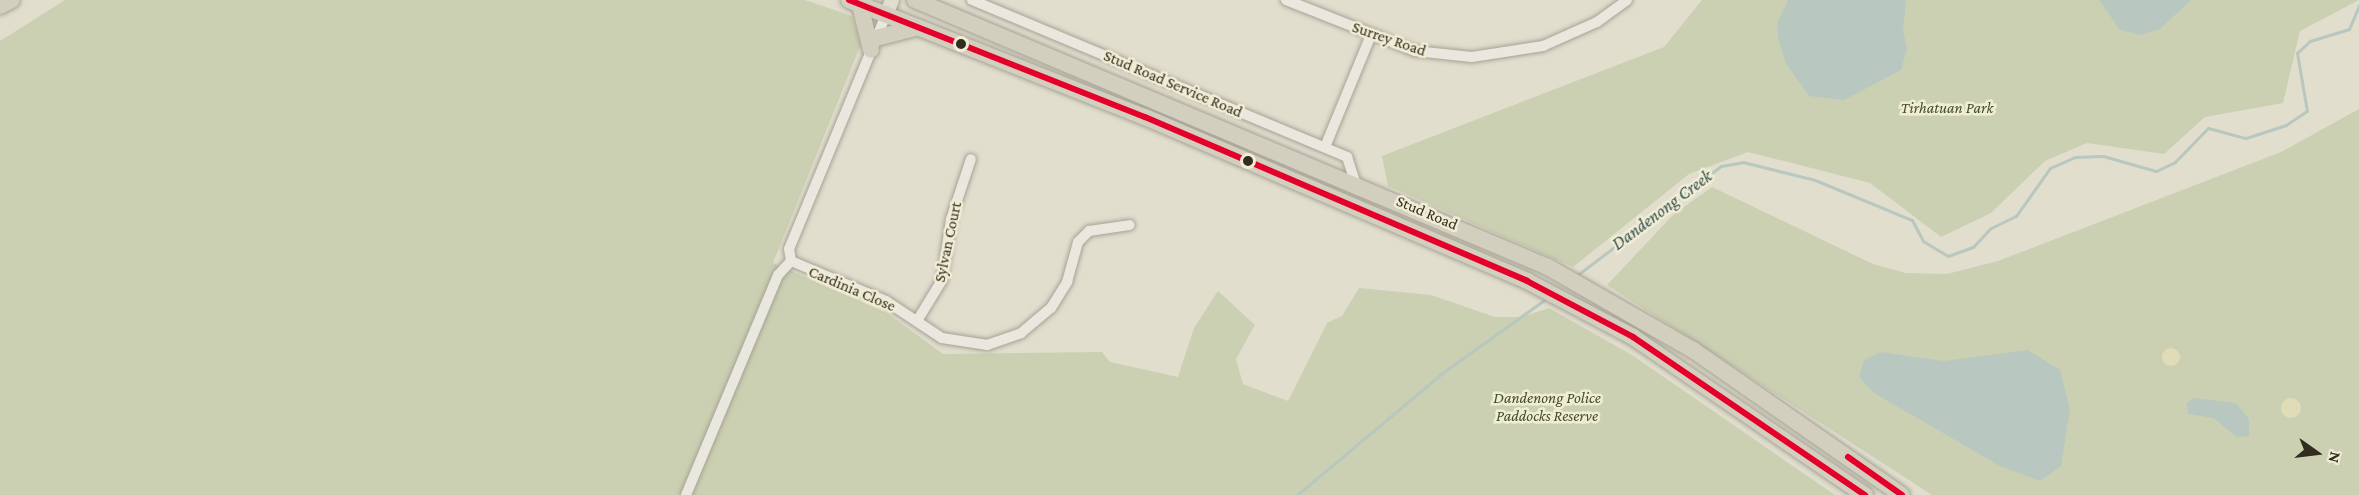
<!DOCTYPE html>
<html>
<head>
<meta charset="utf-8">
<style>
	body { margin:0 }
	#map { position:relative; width:2359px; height:495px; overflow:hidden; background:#e1dece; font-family:"Crimson Pro",serif }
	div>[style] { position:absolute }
	.green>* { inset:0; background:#ccd0b2 }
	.sand>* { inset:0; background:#e1dcb8 }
	.round { border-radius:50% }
	.water>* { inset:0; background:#b8c7bf }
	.stream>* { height:3px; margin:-1.5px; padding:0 1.5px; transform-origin:1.5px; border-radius:1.5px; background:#b8c7bf }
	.roads { filter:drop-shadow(0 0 2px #a6a396) drop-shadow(0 0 2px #a6a396) }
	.minor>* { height:10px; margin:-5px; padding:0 5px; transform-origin:5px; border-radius:5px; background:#eae8de }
	.major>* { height:14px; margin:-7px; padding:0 7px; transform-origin:7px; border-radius:7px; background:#e0ded1 }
	.highway>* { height:16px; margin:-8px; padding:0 8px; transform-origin:8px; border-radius:8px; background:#d3cfbf }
	.bus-1>* { height:6px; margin:-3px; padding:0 3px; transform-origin:3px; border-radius:3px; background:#e4002b }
	.dots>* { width:16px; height:16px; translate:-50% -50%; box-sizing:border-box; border:3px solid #f1edd4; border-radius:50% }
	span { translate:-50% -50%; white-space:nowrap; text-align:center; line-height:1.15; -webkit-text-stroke:5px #f1edd4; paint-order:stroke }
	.street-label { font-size:16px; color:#332c20 }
	.park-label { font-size:16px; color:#3f4d29; font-style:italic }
	.water-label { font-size:18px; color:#314f51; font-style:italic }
	.north { position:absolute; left:2287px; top:423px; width:60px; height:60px; -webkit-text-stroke:4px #f1edd4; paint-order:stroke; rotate:104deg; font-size:16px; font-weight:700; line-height:24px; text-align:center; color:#332c20 }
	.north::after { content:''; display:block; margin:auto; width:21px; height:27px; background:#332c20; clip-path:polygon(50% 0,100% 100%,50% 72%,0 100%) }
</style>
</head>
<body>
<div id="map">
	<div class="green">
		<div style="clip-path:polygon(65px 0,805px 0,852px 16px,861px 44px,773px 263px,887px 313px,943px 354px,1102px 352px,1110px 362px,1178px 377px,1194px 328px,1218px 291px,1255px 325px,1236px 359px,1243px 384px,1288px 401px,1327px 323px,1342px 316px,1359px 288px,1431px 295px,1495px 317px,1522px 317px,1549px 308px,1632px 355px,1835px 495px,0 495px,0 41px)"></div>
		<div style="clip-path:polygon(1702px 0,2359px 0,2300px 31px,2283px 103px,2205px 117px,2164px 154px,2087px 143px,2045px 161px,1991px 213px,1941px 237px,1870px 183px,1748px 152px,1689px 174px,1573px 267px,1388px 186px,1382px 156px,1664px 47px)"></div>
		<div style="clip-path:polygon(2359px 109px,2359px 495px,1932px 495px,1607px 285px,1674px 214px,1712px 187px,1873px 264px,1906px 273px,1947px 274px,1998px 261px,2281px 152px)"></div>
	</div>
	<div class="sand">
		<div class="round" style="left:2162px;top:348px;width:18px;height:18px"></div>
		<div class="round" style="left:2281px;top:398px;width:20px;height:20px"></div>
	</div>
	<div class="water">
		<div style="clip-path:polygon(1788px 0,1906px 0,1903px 30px,1907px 49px,1901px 70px,1844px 100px,1809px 96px,1786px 64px,1778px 38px,1777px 24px)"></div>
		<div style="clip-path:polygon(2099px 0,2191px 0,2160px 29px,2141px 35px,2120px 30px)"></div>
		<div style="clip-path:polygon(2028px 350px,2060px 370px,2070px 409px,2061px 466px,2040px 481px,2000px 466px,1874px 393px,1859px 377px,1864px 360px,1881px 352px,1944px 361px)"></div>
		<div style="clip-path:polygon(2194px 398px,2236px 403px,2249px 419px,2249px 436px,2237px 437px,2213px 418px,2188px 414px,2187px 403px)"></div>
	</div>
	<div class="stream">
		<div style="left:1576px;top:276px;width:182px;rotate:-37.2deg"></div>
		<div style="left:1721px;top:166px;width:22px;rotate:-10deg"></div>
		<div style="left:1743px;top:162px;width:74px;rotate:14deg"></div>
		<div style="left:1815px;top:180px;width:105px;rotate:22.4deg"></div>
		<div style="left:1912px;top:220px;width:24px;rotate:62deg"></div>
		<div style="left:1923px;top:241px;width:29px;rotate:31deg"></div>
		<div style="left:1948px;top:256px;width:27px;rotate:-20deg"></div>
		<div style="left:1973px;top:247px;width:26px;rotate:-47deg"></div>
		<div style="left:1991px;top:228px;width:28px;rotate:-26deg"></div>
		<div style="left:2016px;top:216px;width:59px;rotate:-54.7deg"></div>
		<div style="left:2050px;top:168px;width:27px;rotate:-24deg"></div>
		<div style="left:2075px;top:157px;width:28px;rotate:-2deg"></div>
		<div style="left:2103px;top:156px;width:55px;rotate:15.8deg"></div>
		<div style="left:2156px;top:171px;width:21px;rotate:-25deg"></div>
		<div style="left:2175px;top:162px;width:47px;rotate:-45.9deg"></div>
		<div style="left:2208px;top:128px;width:39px;rotate:15deg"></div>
		<div style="left:2246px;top:138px;width:42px;rotate:-18deg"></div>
		<div style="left:2286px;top:125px;width:25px;rotate:-34deg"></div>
		<div style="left:2307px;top:111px;width:59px;rotate:-99.8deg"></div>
		<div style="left:2297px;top:53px;width:18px;rotate:-43deg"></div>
		<div style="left:2310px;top:41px;width:41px;rotate:-17.1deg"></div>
		<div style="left:2349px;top:29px;width:26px;rotate:-67deg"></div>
		<div style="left:1297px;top:495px;width:193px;rotate:-40deg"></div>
		<div style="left:1445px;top:371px;width:125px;rotate:-35.6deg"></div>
	</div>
	<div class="roads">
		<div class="minor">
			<div style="left:972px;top:0;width:407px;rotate:22.7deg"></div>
			<div style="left:1347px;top:157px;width:28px;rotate:72deg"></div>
			<div style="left:1286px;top:0;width:139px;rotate:21.6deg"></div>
			<div style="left:1415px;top:51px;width:57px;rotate:6deg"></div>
			<div style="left:1472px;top:57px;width:72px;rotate:-8.8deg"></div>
			<div style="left:1543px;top:46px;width:59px;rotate:-24deg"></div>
			<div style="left:1597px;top:22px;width:37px;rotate:-36deg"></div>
			<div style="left:1325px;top:147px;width:121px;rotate:-67.7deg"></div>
			<div style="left:791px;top:261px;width:103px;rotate:22.8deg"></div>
			<div style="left:886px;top:301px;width:67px;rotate:33.5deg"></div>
			<div style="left:942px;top:338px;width:46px;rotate:8.8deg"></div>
			<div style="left:987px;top:345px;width:36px;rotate:-19deg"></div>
			<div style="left:1021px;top:333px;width:39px;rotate:-40deg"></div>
			<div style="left:1051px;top:308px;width:31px;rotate:-58deg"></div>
			<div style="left:1067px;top:282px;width:41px;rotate:-74.6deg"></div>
			<div style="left:1078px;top:242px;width:16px;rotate:-45deg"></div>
			<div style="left:1089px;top:231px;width:41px;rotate:-8.3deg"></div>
			<div style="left:791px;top:261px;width:12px;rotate:-99deg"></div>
			<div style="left:789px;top:249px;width:253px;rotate:-67.5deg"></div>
			<div style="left:917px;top:321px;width:48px;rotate:-58.6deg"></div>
			<div style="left:942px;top:280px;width:62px;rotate:-81.6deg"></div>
			<div style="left:951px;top:219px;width:63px;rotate:-71.6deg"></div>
			<div style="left:686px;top:495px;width:238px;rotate:-67.3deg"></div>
			<div style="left:778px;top:275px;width:19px;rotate:-47deg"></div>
		</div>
		<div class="major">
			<div style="left:886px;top:15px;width:16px;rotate:-68deg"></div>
		</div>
		<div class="highway">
			<div style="left:849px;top:0;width:318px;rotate:21.6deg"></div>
			<div style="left:1145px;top:117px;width:416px;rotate:23.2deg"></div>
			<div style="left:1527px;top:281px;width:120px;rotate:27.8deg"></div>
			<div style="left:1633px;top:337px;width:281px;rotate:34.3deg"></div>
			<div style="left:915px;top:0;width:687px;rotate:22.87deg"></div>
			<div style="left:1548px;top:267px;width:167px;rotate:29.8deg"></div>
			<div style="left:1693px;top:350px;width:254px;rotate:34.8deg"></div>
			<div style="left:860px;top:5px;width:46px;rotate:76.3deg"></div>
			<div style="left:0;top:6px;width:13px;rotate:-27deg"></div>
			<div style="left:876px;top:38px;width:40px;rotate:-14.4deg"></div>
		</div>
	</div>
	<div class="bus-1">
		<div style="left:849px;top:0;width:318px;rotate:21.6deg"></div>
		<div style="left:1145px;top:117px;width:416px;rotate:23.2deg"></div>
		<div style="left:1527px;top:281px;width:120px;rotate:27.8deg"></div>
		<div style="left:1633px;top:337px;width:281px;rotate:34.3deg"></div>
		<div style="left:1848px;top:457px;width:66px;rotate:35.1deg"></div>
	</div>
	<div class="dots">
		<div style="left:961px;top:44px;background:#332c20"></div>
		<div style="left:1248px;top:161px;background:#332c20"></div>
	</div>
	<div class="street-label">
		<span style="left:1389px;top:39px;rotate:19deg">Surrey Road</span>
		<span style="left:1173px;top:84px;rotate:23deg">Stud Road Service Road</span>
		<span style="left:1427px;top:213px;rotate:23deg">Stud Road</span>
		<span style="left:948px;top:242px;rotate:-78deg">Sylvan Court</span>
		<span style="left:852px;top:289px;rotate:23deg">Cardinia Close</span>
	</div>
	<div class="park-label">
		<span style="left:1947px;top:108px">Tirhatuan Park</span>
		<span style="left:1547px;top:407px">Dandenong Police<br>Paddocks Reserve</span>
	</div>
	<div class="water-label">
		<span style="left:1662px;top:210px;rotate:-37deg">Dandenong Creek</span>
	</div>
	<div class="north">N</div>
</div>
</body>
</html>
